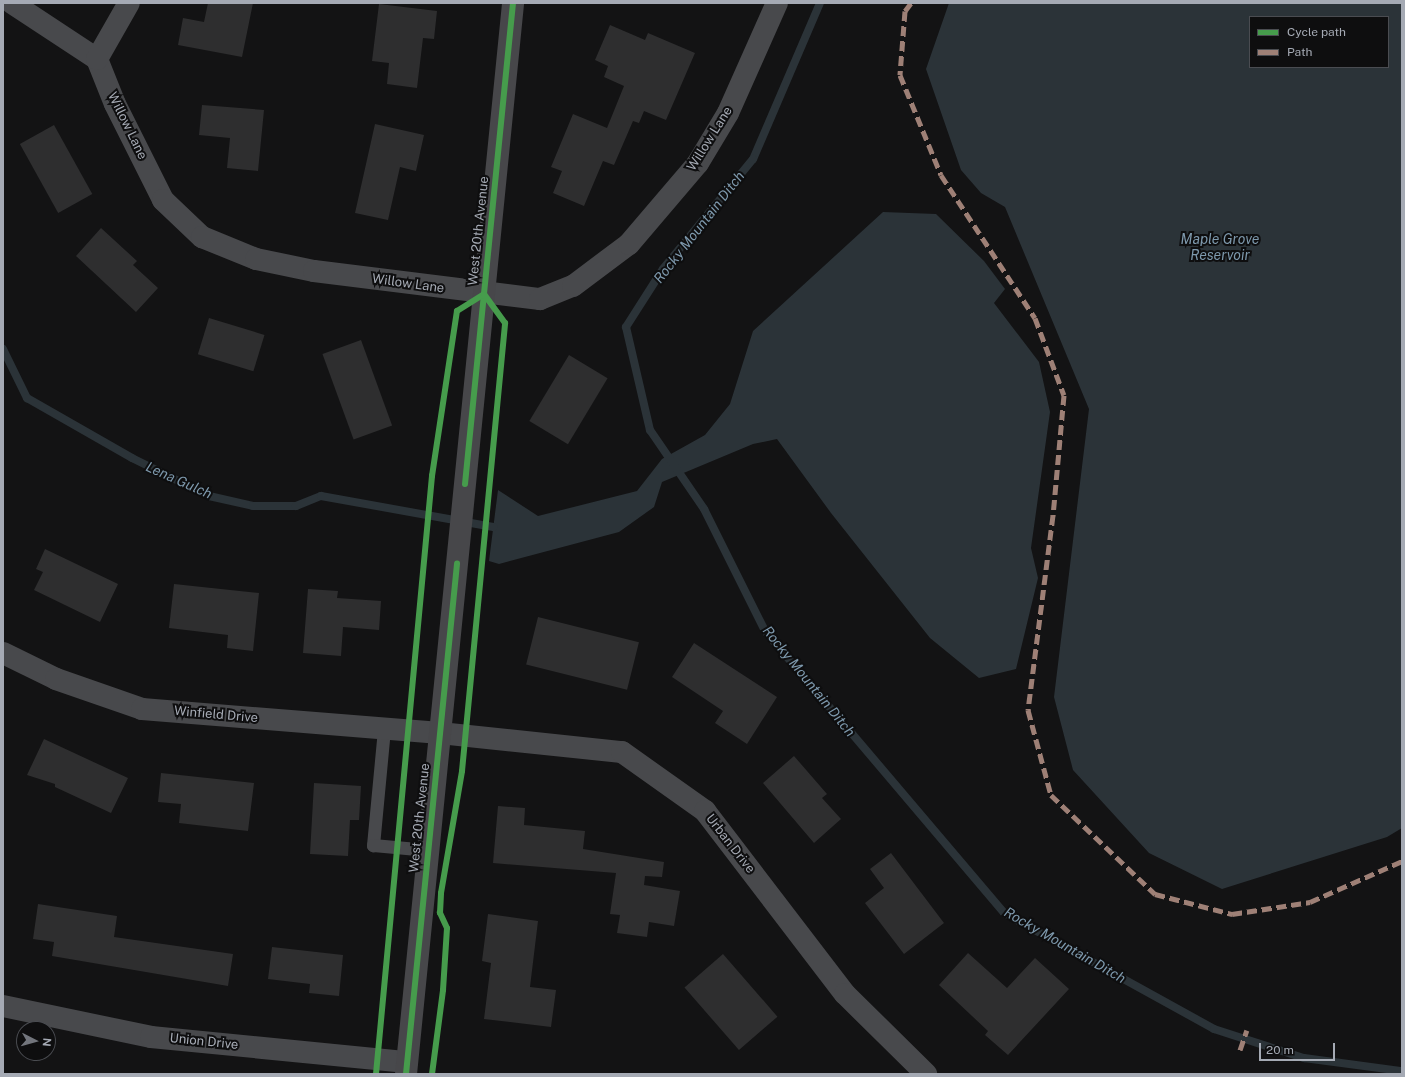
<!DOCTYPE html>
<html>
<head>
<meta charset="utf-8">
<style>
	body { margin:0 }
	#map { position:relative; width:1405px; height:1077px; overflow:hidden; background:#131314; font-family:"Public Sans",sans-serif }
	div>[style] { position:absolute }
	.water>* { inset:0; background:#2b3338 }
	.stream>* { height:8px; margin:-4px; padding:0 4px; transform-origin:4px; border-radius:4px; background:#2b3338 }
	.building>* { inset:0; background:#2e2e2f; transform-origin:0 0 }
	.lane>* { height:13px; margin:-6.5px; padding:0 6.5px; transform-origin:6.5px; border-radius:6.5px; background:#48494c }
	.street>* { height:22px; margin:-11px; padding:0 11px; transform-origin:11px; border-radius:11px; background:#48494c }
	.secondary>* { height:22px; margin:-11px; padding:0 11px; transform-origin:11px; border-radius:11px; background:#47474a }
	.quiet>* { height:5px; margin-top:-2.5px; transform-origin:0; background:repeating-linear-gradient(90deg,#9e8076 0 10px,transparent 0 15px) }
	.cycleway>* { height:6px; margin:-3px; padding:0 3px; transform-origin:3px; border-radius:3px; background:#469c4c }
	span { translate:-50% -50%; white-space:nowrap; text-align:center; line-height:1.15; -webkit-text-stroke:4px #0e0e0f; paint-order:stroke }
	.street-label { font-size:13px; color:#a5aab4 }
	.water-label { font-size:14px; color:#7e99ad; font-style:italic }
	.frame { position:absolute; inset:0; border:4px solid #a5aab4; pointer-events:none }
	.legend { position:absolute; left:1249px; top:16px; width:140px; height:52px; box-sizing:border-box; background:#0e0e0f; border:1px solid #4a4c51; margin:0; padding:5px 7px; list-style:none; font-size:12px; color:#a5aab4 }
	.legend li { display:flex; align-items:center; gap:8px; height:20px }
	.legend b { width:20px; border:1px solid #4a4c51 }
	.north { position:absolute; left:16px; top:1021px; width:40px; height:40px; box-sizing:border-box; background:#0e0e0f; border:1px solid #4a4c51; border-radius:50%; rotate:96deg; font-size:11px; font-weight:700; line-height:16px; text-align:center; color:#a5aab4 }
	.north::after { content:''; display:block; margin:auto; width:14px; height:18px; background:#72757c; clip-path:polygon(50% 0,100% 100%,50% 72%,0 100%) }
	.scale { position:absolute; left:1259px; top:1043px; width:76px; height:18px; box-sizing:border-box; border:2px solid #a5aab4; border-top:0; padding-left:5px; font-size:12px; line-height:14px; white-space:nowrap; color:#a5aab4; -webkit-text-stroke:3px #0e0e0f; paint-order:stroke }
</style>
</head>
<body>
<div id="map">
	<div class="water">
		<div style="clip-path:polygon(evenodd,949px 3px,1402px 3px,1402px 828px,1387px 837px,1222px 889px,1149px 853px,1073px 770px,1054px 697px,1089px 409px,1005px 207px,981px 193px,961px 170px,926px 69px,949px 3px,1250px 17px,1388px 17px,1388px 67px,1250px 67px,1250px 17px)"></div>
		<div style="clip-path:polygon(883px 212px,936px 214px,984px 261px,1005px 289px,994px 303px,1039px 362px,1050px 412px,1031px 548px,1038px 578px,1016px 669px,979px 678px,930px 638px,831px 513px,777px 439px,753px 444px,662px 482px,654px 507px,619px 532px,499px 564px,489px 561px,498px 490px,538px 516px,637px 491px,662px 459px,705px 435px,730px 404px,753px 331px)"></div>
	</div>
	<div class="stream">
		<div style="left:820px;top:3px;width:170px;rotate:113.2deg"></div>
		<div style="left:753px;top:159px;width:142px;rotate:129.3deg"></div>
		<div style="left:663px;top:269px;width:69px;rotate:122.5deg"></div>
		<div style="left:626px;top:327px;width:106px;rotate:76.9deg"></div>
		<div style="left:650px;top:430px;width:96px;rotate:55.6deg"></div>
		<div style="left:704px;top:509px;width:136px;rotate:63.4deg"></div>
		<div style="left:765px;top:631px;width:370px;rotate:49.7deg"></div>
		<div style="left:1004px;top:913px;width:240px;rotate:28.9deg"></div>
		<div style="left:1214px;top:1029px;width:95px;rotate:17.9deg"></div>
		<div style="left:1304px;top:1058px;width:99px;rotate:7.6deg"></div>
		<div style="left:3px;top:349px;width:55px;rotate:63.9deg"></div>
		<div style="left:27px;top:398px;width:121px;rotate:29.7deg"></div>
		<div style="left:132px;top:458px;width:86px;rotate:26.3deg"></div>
		<div style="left:209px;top:496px;width:45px;rotate:12.8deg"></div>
		<div style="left:253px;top:506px;width:43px"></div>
		<div style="left:296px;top:506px;width:27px;rotate:-22deg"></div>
		<div style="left:321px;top:496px;width:175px;rotate:10.2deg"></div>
	</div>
	<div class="building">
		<div style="clip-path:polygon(208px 3px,253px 3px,242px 57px,178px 45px,183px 18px,204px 22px)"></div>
		<div style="clip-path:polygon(379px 4px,437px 11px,434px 39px,423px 38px,417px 88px,387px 84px,389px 63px,372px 61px)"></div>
		<div style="clip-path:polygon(610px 25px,645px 40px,648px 33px,695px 53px,666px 120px,644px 111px,639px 123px,633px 121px,614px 165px,603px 161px,584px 206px,553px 193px,562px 171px,551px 167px,573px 114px,607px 128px,624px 86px,604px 77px,608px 66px,595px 60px)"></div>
		<div style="clip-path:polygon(202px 105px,264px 110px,258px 171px,227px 168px,230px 138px,199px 135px)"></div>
		<div style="clip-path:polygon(375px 124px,424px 135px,416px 171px,400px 167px,388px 220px,355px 213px)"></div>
		<div style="left:54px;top:125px;width:79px;height:39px;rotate:61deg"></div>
		<div style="clip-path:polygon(101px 228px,137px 261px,133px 265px,158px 288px,136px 312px,76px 256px)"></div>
		<div style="left:209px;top:318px;width:58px;height:38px;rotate:17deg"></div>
		<div style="left:361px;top:340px;width:91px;height:41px;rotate:70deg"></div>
		<div style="left:569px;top:355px;width:45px;height:77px;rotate:31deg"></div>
		<div style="clip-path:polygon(45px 549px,118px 584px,100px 622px,34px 590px,43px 572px,36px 569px)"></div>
		<div style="clip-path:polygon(174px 584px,259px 593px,253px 651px,227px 648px,228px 635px,169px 628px)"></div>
		<div style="clip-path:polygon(308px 589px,338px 591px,337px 598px,381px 601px,379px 630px,343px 627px,341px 656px,303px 653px)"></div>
		<div style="left:538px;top:617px;width:104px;height:49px;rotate:14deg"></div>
		<div style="clip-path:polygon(694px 643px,777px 697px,747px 744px,715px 723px,723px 711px,672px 677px)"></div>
		<div style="clip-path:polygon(44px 739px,128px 778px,111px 813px,55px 787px,55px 784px,27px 775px)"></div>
		<div style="clip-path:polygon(794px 756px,827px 794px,822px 798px,841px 819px,814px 843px,763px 783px)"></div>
		<div style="clip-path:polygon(161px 773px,254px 783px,248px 831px,179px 823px,181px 804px,158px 802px)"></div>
		<div style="clip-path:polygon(314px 783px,361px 786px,359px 820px,350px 820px,348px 856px,310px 854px)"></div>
		<div style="clip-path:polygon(498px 806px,525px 808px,524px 825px,585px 831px,583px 849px,664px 862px,662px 877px,645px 876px,644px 885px,680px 891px,674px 926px,649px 922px,647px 937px,617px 933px,620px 915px,610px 914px,616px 873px,493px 863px)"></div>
		<div style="clip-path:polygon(891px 853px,944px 923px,904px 954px,865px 903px,884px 888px,870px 869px)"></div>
		<div style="clip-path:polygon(38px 904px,117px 916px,114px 937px,233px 954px,228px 986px,52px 956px,54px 942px,33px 939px)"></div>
		<div style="clip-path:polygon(488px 914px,538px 921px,530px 987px,556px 990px,551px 1027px,484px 1019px,491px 963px,482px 961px)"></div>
		<div style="clip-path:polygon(272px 947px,343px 955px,339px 996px,309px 993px,310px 984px,268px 979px)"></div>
		<div style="clip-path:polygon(968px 953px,1007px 988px,1035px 958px,1069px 989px,1008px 1055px,985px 1035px,988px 1031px,939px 985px)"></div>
		<div style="left:723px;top:954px;width:83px;height:51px;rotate:49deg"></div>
	</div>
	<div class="lane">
		<div style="left:384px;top:729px;width:117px;rotate:95.4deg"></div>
		<div style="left:373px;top:845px;width:55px;rotate:5.2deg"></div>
	</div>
	<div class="street">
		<div style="left:12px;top:3px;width:102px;rotate:33.4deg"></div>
		<div style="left:97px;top:59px;width:48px;rotate:68.2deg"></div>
		<div style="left:115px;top:104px;width:107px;rotate:63.4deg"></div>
		<div style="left:163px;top:200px;width:54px;rotate:43.5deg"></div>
		<div style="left:202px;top:237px;width:58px;rotate:22.2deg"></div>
		<div style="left:256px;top:259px;width:59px;rotate:11.7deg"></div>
		<div style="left:314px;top:271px;width:228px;rotate:7.1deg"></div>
		<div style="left:540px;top:299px;width:35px;rotate:-22deg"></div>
		<div style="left:573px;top:286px;width:70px;rotate:-36.9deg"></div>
		<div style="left:629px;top:244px;width:106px;rotate:-49.6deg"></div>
		<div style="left:698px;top:163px;width:58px;rotate:-59deg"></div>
		<div style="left:728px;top:113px;width:120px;rotate:-66deg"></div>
		<div style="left:97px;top:59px;width:64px;rotate:-60.3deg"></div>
		<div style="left:3px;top:653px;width:59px;rotate:26.1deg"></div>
		<div style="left:56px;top:679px;width:91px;rotate:19.2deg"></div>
		<div style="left:142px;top:709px;width:299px;rotate:4.6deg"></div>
		<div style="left:440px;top:733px;width:183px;rotate:6deg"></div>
		<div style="left:622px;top:752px;width:102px;rotate:35.4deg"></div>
		<div style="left:705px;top:811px;width:230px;rotate:52.6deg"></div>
		<div style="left:845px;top:994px;width:114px;rotate:44.6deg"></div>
		<div style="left:3px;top:1006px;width:151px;rotate:11.8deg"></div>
		<div style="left:151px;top:1037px;width:257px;rotate:5.6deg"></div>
	</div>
	<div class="secondary">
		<div style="left:406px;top:1074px;width:1076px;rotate:-84.29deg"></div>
	</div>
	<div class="quiet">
		<div style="left:911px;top:3px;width:10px;rotate:127deg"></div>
		<div style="left:905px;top:11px;width:64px;rotate:94.5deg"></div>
		<div style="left:900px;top:75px;width:108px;rotate:67.7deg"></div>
		<div style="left:941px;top:175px;width:171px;rotate:56.7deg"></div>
		<div style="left:1035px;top:318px;width:82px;rotate:69.4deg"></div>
		<div style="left:1064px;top:395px;width:121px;rotate:95.2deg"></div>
		<div style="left:1053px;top:515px;width:197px;rotate:97.3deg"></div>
		<div style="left:1028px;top:710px;width:88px;rotate:74.9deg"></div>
		<div style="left:1051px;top:795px;width:144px;rotate:43.6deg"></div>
		<div style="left:1155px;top:894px;width:80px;rotate:14.6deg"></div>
		<div style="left:1232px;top:914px;width:79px;rotate:-8.7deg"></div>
		<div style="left:1310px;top:902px;width:101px;rotate:-24deg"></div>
		<div style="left:1240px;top:1050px;width:21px;rotate:-71deg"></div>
	</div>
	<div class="cycleway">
		<div style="left:465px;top:484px;width:483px;rotate:-84.3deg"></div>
		<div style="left:376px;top:1074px;width:601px;rotate:-84.65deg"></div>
		<div style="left:432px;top:476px;width:167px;rotate:-81.4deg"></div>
		<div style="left:457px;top:311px;width:32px;rotate:-32deg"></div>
		<div style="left:406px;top:1074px;width:513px;rotate:-84.29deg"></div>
		<div style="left:432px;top:1074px;width:85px;rotate:-82.5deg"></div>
		<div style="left:443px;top:990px;width:62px;rotate:-86.3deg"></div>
		<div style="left:447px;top:928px;width:17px;rotate:-115deg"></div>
		<div style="left:440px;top:913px;width:20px;rotate:-87deg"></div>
		<div style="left:441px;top:893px;width:124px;rotate:-80.2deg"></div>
		<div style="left:462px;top:771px;width:450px;rotate:-84.5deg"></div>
		<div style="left:505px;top:323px;width:36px;rotate:-126deg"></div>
	</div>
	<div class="street-label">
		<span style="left:127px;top:126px;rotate:64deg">Willow Lane</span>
		<span style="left:710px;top:139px;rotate:-58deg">Willow Lane</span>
		<span style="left:479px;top:231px;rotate:-84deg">West 20th Avenue</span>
		<span style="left:408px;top:284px;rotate:8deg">Willow Lane</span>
		<span style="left:216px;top:715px;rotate:5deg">Winfield Drive</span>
		<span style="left:420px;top:818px;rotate:-84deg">West 20th Avenue</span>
		<span style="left:730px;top:844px;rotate:52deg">Urban Drive</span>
		<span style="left:204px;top:1042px;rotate:6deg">Union Drive</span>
	</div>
	<div class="water-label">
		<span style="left:699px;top:227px;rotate:-52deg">Rocky Mountain Ditch</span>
		<span style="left:1220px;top:247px">Maple Grove<br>Reservoir</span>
		<span style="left:179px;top:480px;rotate:24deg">Lena Gulch</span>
		<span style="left:809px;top:681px;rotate:51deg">Rocky Mountain Ditch</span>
		<span style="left:1065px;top:945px;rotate:30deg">Rocky Mountain Ditch</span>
	</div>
	<div class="frame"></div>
	<ul class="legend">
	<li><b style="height:5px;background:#469c4c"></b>Cycle path</li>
	<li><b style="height:5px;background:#9e8076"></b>Path</li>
	</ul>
	<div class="north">N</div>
	<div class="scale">20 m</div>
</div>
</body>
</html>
